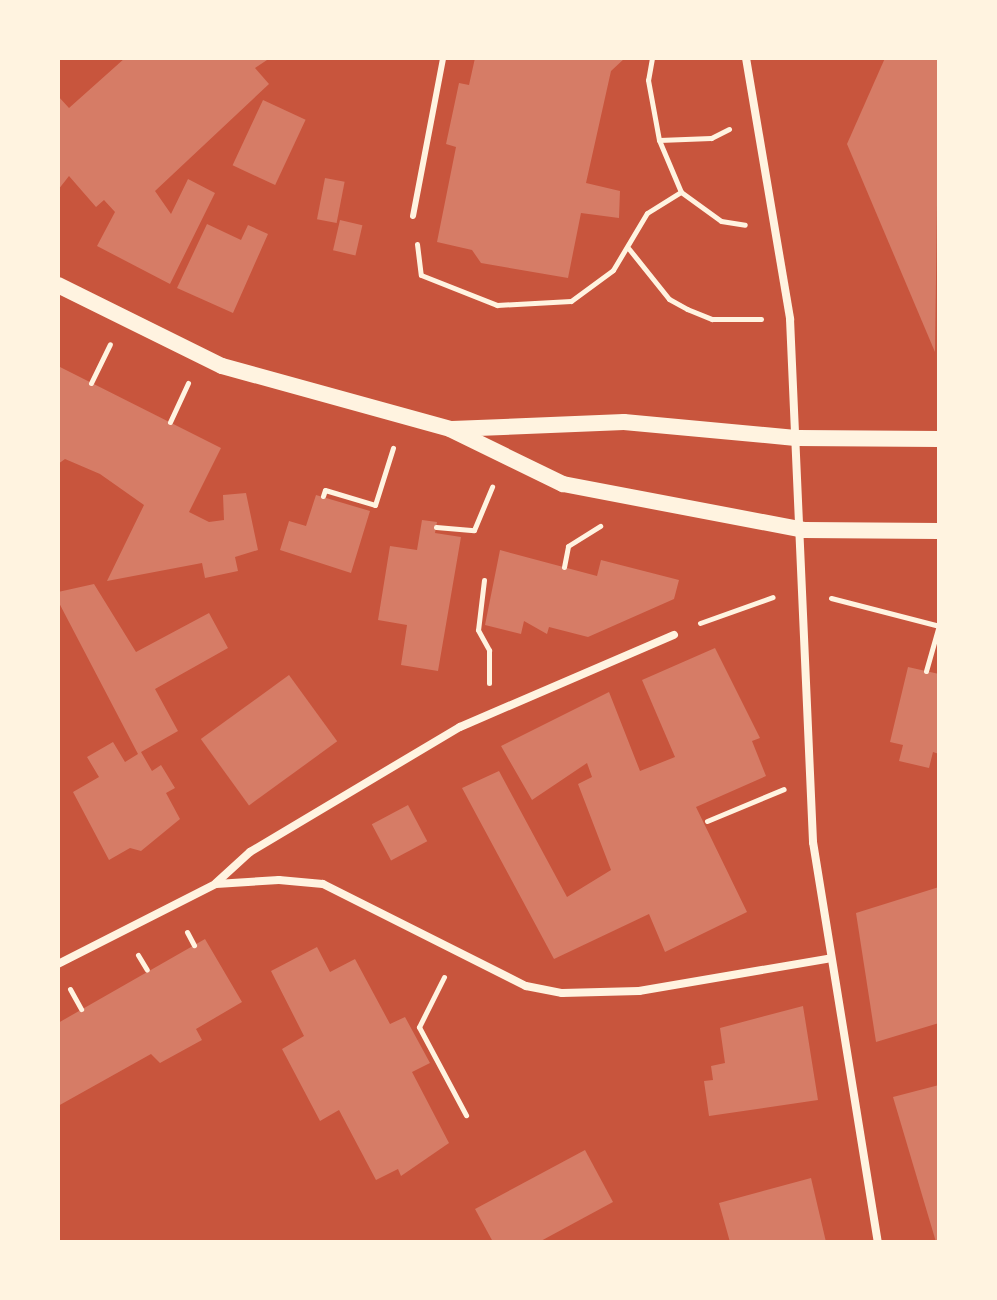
<!DOCTYPE html>
<html>
<head>
<meta charset="utf-8">
<style>
	body { margin:0 }
	#map { position:relative; width:997px; height:1300px; overflow:hidden; background:#c8553d; font-family:"Roboto Condensed",sans-serif }
	div>[style] { position:absolute }
	.building>* { inset:0; background:#d67c66; transform-origin:0 0 }
	.path>* { height:5px; margin:-2.5px; padding:0 2.5px; transform-origin:2.5px; border-radius:2.5px; background:#fff3e0 }
	.service>* { height:6px; margin:-3px; padding:0 3px; transform-origin:3px; border-radius:3px; background:#fff3e0 }
	.minor>* { height:8px; margin:-4px; padding:0 4px; transform-origin:4px; border-radius:4px; background:#fff3e0 }
	.secondary>* { height:16px; margin:-8px; padding:0 8px; transform-origin:8px; border-radius:8px; background:#fff3e0 }
	span { translate:-50% -50%; white-space:nowrap; text-align:center; line-height:1.15; -webkit-text-stroke:6px #fff3e0; paint-order:stroke }
	.frame { position:absolute; inset:0; border:60px solid #fff3e0; pointer-events:none }
</style>
</head>
<body>
<div id="map">
	<div class="building">
		<div style="clip-path:polygon(125px 58px,270px 58px,255px 68px,269px 84px,155px 191px,171px 214px,188px 179px,215px 193px,170px 284px,97px 246px,115px 212px,104px 200px,96px 207px,69px 176px,58px 190px,58px 96px,69px 108px)"></div>
		<div style="clip-path:polygon(475px 58px,625px 58px,611px 71px,586px 183px,620px 191px,619px 218px,581px 213px,568px 278px,481px 263px,472px 250px,437px 242px,456px 147px,446px 144px,459px 83px,469px 85px)"></div>
		<div style="clip-path:polygon(885px 58px,939px 58px,935px 352px,847px 144px)"></div>
		<div style="left:263px;top:100px;width:47px;height:72px;rotate:25deg"></div>
		<div style="left:325px;top:178px;width:20px;height:42px;rotate:11deg"></div>
		<div style="left:340px;top:220px;width:23px;height:31px;rotate:13deg"></div>
		<div style="clip-path:polygon(207px 224px,241px 240px,248px 225px,268px 234px,233px 313px,177px 288px)"></div>
		<div style="clip-path:polygon(58px 366px,221px 448px,189px 512px,209px 522px,224px 520px,223px 495px,246px 493px,258px 550px,235px 557px,238px 571px,205px 578px,202px 563px,107px 581px,144px 505px,100px 474px,65px 459px,58px 464px)"></div>
		<div style="clip-path:polygon(316px 495px,370px 511px,351px 573px,280px 550px,289px 521px,306px 526px)"></div>
		<div style="clip-path:polygon(422px 520px,437px 522px,435px 533px,461px 537px,438px 671px,401px 665px,407px 625px,378px 620px,390px 546px,417px 550px)"></div>
		<div style="clip-path:polygon(500px 550px,597px 576px,601px 560px,679px 580px,674px 599px,588px 637px,549px 627px,547px 634px,524px 621px,521px 634px,485px 625px)"></div>
		<div style="clip-path:polygon(94px 584px,136px 652px,209px 613px,228px 648px,155px 689px,178px 731px,141px 752px,152px 771px,161px 765px,175px 788px,166px 793px,180px 819px,141px 851px,130px 848px,109px 860px,73px 792px,99px 777px,87px 757px,113px 742px,125px 762px,138px 754px,58px 601px,58px 592px)"></div>
		<div style="clip-path:polygon(715px 648px,760px 738px,752px 741px,766px 776px,696px 807px,747px 912px,665px 952px,649px 914px,554px 959px,462px 788px,499px 771px,567px 897px,611px 870px,578px 784px,592px 777px,587px 763px,532px 800px,501px 746px,609px 692px,640px 771px,675px 757px,642px 680px)"></div>
		<div style="clip-path:polygon(908px 667px,939px 674px,939px 754px,933px 752px,929px 768px,899px 761px,903px 745px,890px 742px)"></div>
		<div style="left:289px;top:675px;width:82px;height:109px;rotate:54deg"></div>
		<div style="left:408px;top:805px;width:41px;height:41px;rotate:62deg"></div>
		<div style="clip-path:polygon(939px 887px,939px 1023px,876px 1042px,856px 913px)"></div>
		<div style="clip-path:polygon(205px 939px,242px 1002px,196px 1029px,202px 1040px,160px 1063px,151px 1054px,58px 1106px,58px 1023px)"></div>
		<div style="clip-path:polygon(317px 947px,330px 972px,355px 959px,390px 1024px,405px 1017px,430px 1063px,412px 1072px,449px 1143px,401px 1176px,398px 1169px,376px 1180px,339px 1110px,320px 1121px,282px 1049px,304px 1036px,271px 971px)"></div>
		<div style="clip-path:polygon(803px 1006px,818px 1100px,709px 1116px,704px 1081px,713px 1080px,711px 1066px,725px 1063px,720px 1028px)"></div>
		<div style="clip-path:polygon(939px 1085px,939px 1242px,936px 1242px,893px 1097px)"></div>
		<div style="clip-path:polygon(585px 1150px,613px 1202px,539px 1242px,493px 1242px,475px 1209px)"></div>
		<div style="clip-path:polygon(811px 1178px,826px 1242px,730px 1242px,719px 1203px)"></div>
	</div>
	<div class="path">
		<div style="left:652px;top:58px;width:22px;rotate:100deg"></div>
		<div style="left:648px;top:80px;width:61px;rotate:79.6deg"></div>
		<div style="left:729px;top:129px;width:20px;rotate:153deg"></div>
		<div style="left:711px;top:138px;width:52px;rotate:177.8deg"></div>
		<div style="left:659px;top:140px;width:56px;rotate:67.1deg"></div>
		<div style="left:681px;top:192px;width:49px;rotate:35.9deg"></div>
		<div style="left:721px;top:221px;width:24px;rotate:9deg"></div>
		<div style="left:417px;top:244px;width:31px;rotate:83deg"></div>
		<div style="left:421px;top:275px;width:82px;rotate:21.5deg"></div>
		<div style="left:497px;top:305px;width:74px;rotate:-3.1deg"></div>
		<div style="left:571px;top:301px;width:52px;rotate:-36.4deg"></div>
		<div style="left:613px;top:270px;width:66px;rotate:-59.2deg"></div>
		<div style="left:647px;top:213px;width:40px;rotate:-32deg"></div>
		<div style="left:629px;top:249px;width:64px;rotate:51.3deg"></div>
		<div style="left:669px;top:299px;width:21px;rotate:29deg"></div>
		<div style="left:687px;top:309px;width:27px;rotate:22deg"></div>
		<div style="left:712px;top:319px;width:49px"></div>
		<div style="left:91px;top:383px;width:43px;rotate:-64deg"></div>
		<div style="left:170px;top:422px;width:43px;rotate:-65.2deg"></div>
		<div style="left:323px;top:496px;width:6px;rotate:-72deg"></div>
		<div style="left:325px;top:490px;width:52px;rotate:16.7deg"></div>
		<div style="left:375px;top:505px;width:60px;rotate:-72.5deg"></div>
		<div style="left:436px;top:527px;width:38px;rotate:5deg"></div>
		<div style="left:474px;top:530px;width:47px;rotate:-67.3deg"></div>
		<div style="left:564px;top:567px;width:21px;rotate:-79deg"></div>
		<div style="left:568px;top:546px;width:38px;rotate:-32deg"></div>
		<div style="left:484px;top:580px;width:50px;rotate:96.8deg"></div>
		<div style="left:478px;top:630px;width:23px;rotate:61deg"></div>
		<div style="left:489px;top:650px;width:33px;rotate:90deg"></div>
		<div style="left:831px;top:598px;width:112px;rotate:14.5deg"></div>
		<div style="left:700px;top:623px;width:77px;rotate:-19.6deg"></div>
		<div style="left:926px;top:671px;width:48px;rotate:-74.2deg"></div>
		<div style="left:707px;top:821px;width:83px;rotate:-22.6deg"></div>
		<div style="left:187px;top:932px;width:15px;rotate:62deg"></div>
		<div style="left:138px;top:955px;width:17px;rotate:59deg"></div>
		<div style="left:444px;top:977px;width:56px;rotate:116.6deg"></div>
		<div style="left:419px;top:1027px;width:100px;rotate:61.9deg"></div>
		<div style="left:70px;top:989px;width:23px;rotate:61deg"></div>
	</div>
	<div class="service">
		<div style="left:413px;top:216px;width:161px;rotate:-79.2deg"></div>
	</div>
	<div class="minor">
		<div style="left:746px;top:58px;width:265px;rotate:80.4deg"></div>
		<div style="left:790px;top:319px;width:524px;rotate:87.48deg"></div>
		<div style="left:813px;top:842px;width:405px;rotate:80.8deg"></div>
		<div style="left:216px;top:883px;width:46px;rotate:-42.4deg"></div>
		<div style="left:250px;top:852px;width:244px;rotate:-30.8deg"></div>
		<div style="left:460px;top:727px;width:233px;rotate:-23.3deg"></div>
		<div style="left:58px;top:964px;width:177px;rotate:-26.9deg"></div>
		<div style="left:216px;top:884px;width:63px;rotate:-3.6deg"></div>
		<div style="left:279px;top:880px;width:44px;rotate:5.2deg"></div>
		<div style="left:323px;top:884px;width:227px;rotate:26.7deg"></div>
		<div style="left:526px;top:986px;width:37px;rotate:11deg"></div>
		<div style="left:562px;top:993px;width:77px;rotate:-1.5deg"></div>
		<div style="left:639px;top:991px;width:191px;rotate:-9.7deg"></div>
	</div>
	<div class="secondary">
		<div style="left:58px;top:285px;width:183px;rotate:26.3deg"></div>
		<div style="left:222px;top:366px;width:237px;rotate:15.4deg"></div>
		<div style="left:450px;top:429px;width:126px;rotate:26deg"></div>
		<div style="left:563px;top:484px;width:245px;rotate:10.8deg"></div>
		<div style="left:804px;top:530px;width:135px;rotate:0.4deg"></div>
		<div style="left:452px;top:429px;width:172px;rotate:-2.3deg"></div>
		<div style="left:624px;top:422px;width:175px;rotate:5.3deg"></div>
		<div style="left:798px;top:438px;width:141px;rotate:0.4deg"></div>
	</div>
	<div class="frame"></div>
</div>
</body>
</html>
